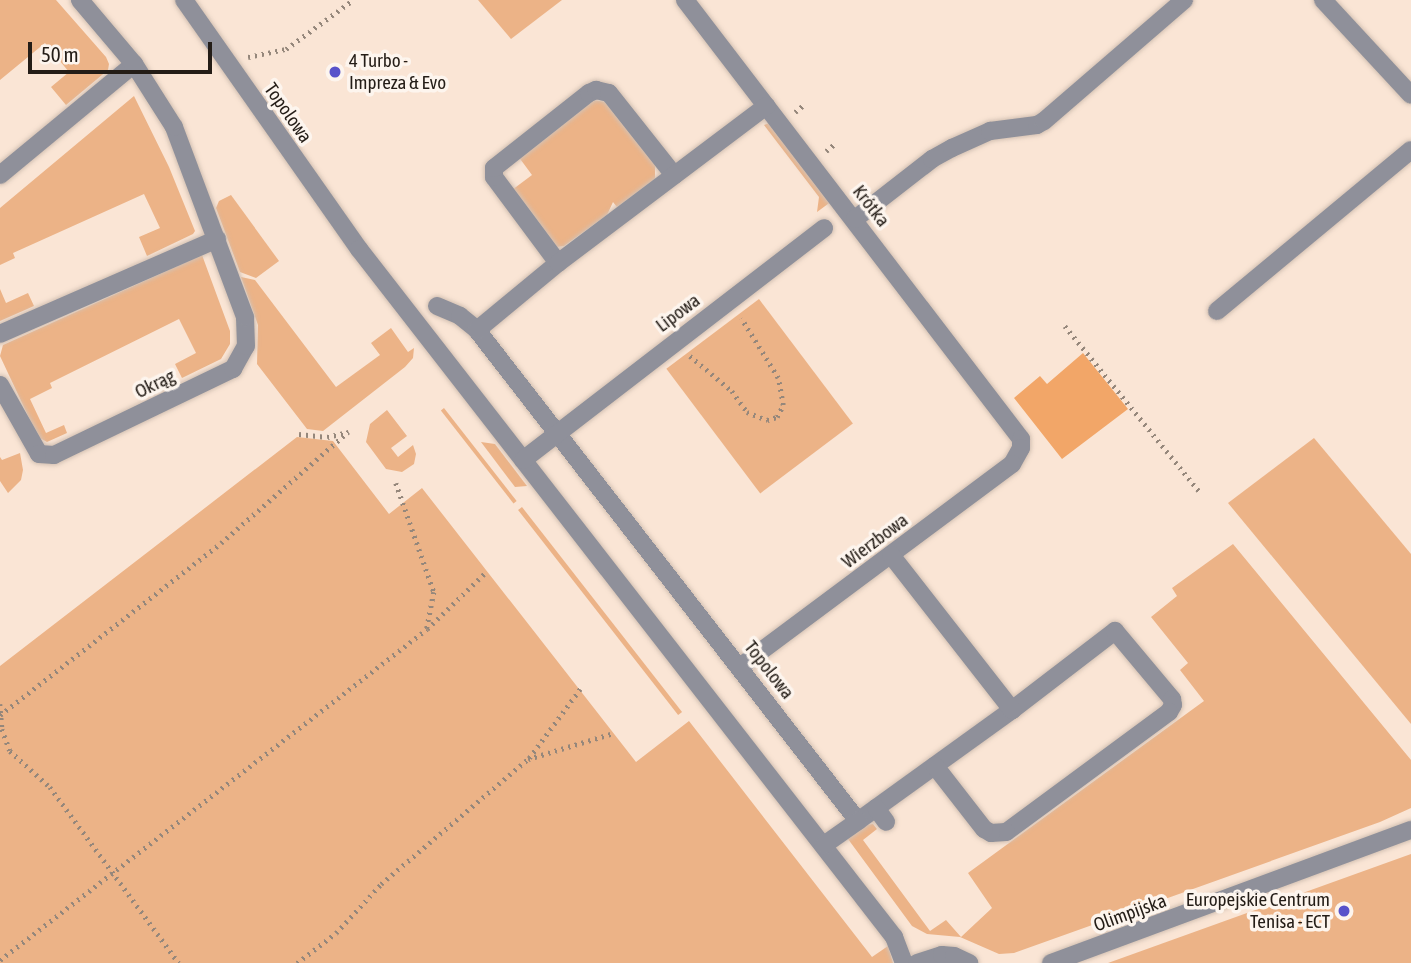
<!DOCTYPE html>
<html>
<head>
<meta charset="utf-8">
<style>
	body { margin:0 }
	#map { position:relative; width:1411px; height:963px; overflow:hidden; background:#fae5d5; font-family:"Asap Condensed",sans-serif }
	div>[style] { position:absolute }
	.green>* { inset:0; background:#ecb387; transform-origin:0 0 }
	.forest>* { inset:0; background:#f2a668 }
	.path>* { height:4.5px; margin-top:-2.25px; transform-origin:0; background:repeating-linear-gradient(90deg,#95877b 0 2px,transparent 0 7px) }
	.roads { filter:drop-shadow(0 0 2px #d3c1b3) drop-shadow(0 0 2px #d3c1b3) }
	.minor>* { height:18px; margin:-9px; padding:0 9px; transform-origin:9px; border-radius:9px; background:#8f909a }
	.dots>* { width:19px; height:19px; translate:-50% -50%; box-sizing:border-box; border:4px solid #fdf5ee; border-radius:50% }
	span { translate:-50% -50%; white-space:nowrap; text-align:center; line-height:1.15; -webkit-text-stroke:7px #fdf5ee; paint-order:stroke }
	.poi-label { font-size:19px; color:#241d17 }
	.left { translate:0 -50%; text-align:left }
	.right { translate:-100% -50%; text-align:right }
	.street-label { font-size:19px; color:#241d17 }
	.scale { position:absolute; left:28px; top:42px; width:184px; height:32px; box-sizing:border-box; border:4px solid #241d17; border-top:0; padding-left:9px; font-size:21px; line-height:24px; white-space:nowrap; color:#241d17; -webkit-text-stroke:5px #fdf5ee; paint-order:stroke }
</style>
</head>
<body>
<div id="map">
	<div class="green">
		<div style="clip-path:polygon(0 0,56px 0,106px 57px,109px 64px,108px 70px,66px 105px,51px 87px,69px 72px,45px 43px,0 80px)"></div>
		<div style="clip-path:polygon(478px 0,562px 0,511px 39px)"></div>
		<div style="clip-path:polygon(134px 96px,169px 167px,195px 231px,193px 234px,147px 256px,139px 237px,160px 228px,144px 194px,13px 253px,15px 258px,0 265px,0 208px)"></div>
		<div style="clip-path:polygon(592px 100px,607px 102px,655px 164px,655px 179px,617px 207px,613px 202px,607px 215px,564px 246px,557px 247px,512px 190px,532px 175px,518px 156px)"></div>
		<div style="clip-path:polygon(769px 123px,832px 201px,817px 212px,819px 197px,764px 125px)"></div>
		<div style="clip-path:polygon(231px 195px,279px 261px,256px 278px,240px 272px,216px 208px,219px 201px)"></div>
		<div style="clip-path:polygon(202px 255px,230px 331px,230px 344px,221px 359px,182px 378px,175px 364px,196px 353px,179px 319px,50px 383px,52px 388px,30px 399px,46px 433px,64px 425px,67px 433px,47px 442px,38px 437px,0 356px,3px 345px)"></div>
		<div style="clip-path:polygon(241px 277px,255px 280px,336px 387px,380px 355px,371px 343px,391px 328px,408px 352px,414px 348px,413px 358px,405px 367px,323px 431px,307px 429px,257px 364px,258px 325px)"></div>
		<div style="clip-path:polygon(0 289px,6px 303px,28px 293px,34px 306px,0 321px)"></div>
		<div style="left:759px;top:299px;width:156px;height:116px;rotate:53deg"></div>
		<div style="left:444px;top:408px;width:118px;height:4px;rotate:52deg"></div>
		<div style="clip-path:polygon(387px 410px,407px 436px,391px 448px,398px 457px,413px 445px,416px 454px,414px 464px,402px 472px,386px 469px,366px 442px,370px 424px)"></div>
		<div style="clip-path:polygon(297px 437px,333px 441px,389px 514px,422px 488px,636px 762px,689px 721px,872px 957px,888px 946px,893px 963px,0 963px,0 666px)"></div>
		<div style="clip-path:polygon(1314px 438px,1411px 554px,1411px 724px,1228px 503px)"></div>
		<div style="clip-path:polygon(481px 442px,495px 444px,527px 486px,515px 487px)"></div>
		<div style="clip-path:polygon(20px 453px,23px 470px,21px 480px,8px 493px,0 481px,0 457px,2px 460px)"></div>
		<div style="left:522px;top:507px;width:260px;height:5px;rotate:52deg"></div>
		<div style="clip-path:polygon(1233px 544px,1411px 760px,1411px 808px,1380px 822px,1014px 953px,999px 954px,960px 937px,927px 934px,912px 926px,848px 839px,866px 825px,873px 824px,877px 829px,863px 840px,930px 931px,946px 920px,961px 937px,992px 908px,968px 873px,1204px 701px,1180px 670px,1188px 663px,1151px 617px,1177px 596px,1172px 588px)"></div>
		<div style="clip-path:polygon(1411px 854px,1411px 963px,1108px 963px)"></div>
	</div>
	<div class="forest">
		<div style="clip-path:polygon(1083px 353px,1128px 409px,1062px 459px,1014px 398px,1040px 376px,1047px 384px)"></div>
	</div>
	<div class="path">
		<div style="left:248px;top:57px;width:39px;rotate:-12deg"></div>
		<div style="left:286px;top:49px;width:83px;rotate:-36.2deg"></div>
		<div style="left:795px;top:112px;width:13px;rotate:-39deg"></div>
		<div style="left:826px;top:151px;width:13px;rotate:-39deg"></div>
		<div style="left:1065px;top:326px;width:213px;rotate:50.9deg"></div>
		<div style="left:690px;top:356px;width:55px;rotate:39.8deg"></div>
		<div style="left:732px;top:391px;width:26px;rotate:54deg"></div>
		<div style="left:747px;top:412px;width:22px;rotate:22deg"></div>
		<div style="left:767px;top:420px;width:10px;rotate:-17deg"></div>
		<div style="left:777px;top:417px;width:13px;rotate:-63deg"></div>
		<div style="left:783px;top:405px;width:27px;rotate:-100deg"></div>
		<div style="left:778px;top:378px;width:70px;rotate:-121.7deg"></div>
		<div style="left:299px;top:434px;width:28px;rotate:6deg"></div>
		<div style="left:327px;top:437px;width:22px;rotate:-13deg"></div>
		<div style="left:396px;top:483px;width:115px;rotate:70.8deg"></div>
		<div style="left:434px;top:592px;width:37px;rotate:101deg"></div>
		<div style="left:0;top:704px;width:25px;rotate:85deg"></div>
		<div style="left:2px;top:729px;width:23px;rotate:70deg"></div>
		<div style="left:10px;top:751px;width:54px;rotate:42deg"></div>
		<div style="left:50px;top:787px;width:218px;rotate:53.8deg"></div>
		<div style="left:0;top:715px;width:280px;rotate:-37.9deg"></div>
		<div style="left:221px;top:543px;width:169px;rotate:-41.2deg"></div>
		<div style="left:529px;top:758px;width:86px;rotate:-53.5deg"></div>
		<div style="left:0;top:960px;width:540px;rotate:-37.78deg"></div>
		<div style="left:427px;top:629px;width:83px;rotate:-44deg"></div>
		<div style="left:297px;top:963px;width:49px;rotate:-37.6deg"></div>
		<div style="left:336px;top:933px;width:67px;rotate:-47.4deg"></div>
		<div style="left:381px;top:884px;width:193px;rotate:-40.4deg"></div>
		<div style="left:528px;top:759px;width:90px;rotate:-16.8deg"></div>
	</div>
	<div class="roads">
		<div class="minor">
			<div style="left:184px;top:0;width:304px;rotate:54.9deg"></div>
			<div style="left:359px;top:249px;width:872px;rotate:52.13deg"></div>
			<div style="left:894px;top:937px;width:28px;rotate:69deg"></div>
			<div style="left:685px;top:0;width:553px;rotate:52.57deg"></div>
			<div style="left:1021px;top:439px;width:9px;rotate:90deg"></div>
			<div style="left:1021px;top:448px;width:18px;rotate:119deg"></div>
			<div style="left:1012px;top:464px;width:339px;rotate:143.3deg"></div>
			<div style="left:1323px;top:0;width:129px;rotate:47.2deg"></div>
			<div style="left:0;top:175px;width:174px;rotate:-39.6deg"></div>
			<div style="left:855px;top:219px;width:98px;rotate:-37.9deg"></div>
			<div style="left:932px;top:159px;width:23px;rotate:-29deg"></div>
			<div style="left:952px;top:148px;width:42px;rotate:-24.1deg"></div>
			<div style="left:990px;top:131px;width:47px;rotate:-7.3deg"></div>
			<div style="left:1037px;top:125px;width:8px;rotate:-30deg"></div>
			<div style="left:1044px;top:121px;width:185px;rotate:-40.8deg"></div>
			<div style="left:558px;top:263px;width:107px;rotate:-126.7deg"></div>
			<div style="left:494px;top:177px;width:9px;rotate:-90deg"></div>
			<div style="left:494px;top:168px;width:121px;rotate:-38.3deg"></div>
			<div style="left:589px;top:93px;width:8px;rotate:-23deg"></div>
			<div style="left:596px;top:90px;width:13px;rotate:13deg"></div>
			<div style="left:609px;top:93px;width:105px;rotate:51.6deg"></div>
			<div style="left:437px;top:306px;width:25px;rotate:23deg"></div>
			<div style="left:460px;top:316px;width:22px;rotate:39deg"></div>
			<div style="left:477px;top:330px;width:621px;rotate:52.19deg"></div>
			<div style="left:858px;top:821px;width:190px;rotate:-35.8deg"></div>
			<div style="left:1012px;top:710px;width:130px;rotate:-37.5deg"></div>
			<div style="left:1115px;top:631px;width:89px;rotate:50deg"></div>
			<div style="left:1172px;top:699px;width:6px;rotate:81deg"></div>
			<div style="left:1173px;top:705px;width:8px;rotate:120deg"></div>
			<div style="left:1169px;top:712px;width:202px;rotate:143.6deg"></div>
			<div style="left:1006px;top:832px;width:15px;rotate:176deg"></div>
			<div style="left:991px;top:833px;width:8px;rotate:-150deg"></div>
			<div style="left:984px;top:829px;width:80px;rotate:-127.9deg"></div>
			<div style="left:1217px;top:311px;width:252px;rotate:-39.7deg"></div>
			<div style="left:477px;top:330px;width:105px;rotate:-39.6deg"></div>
			<div style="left:558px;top:263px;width:261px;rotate:-37deg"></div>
			<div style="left:0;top:334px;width:237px;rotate:-23.6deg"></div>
			<div style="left:0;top:385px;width:79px;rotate:60.5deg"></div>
			<div style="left:39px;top:454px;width:15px;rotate:4deg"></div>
			<div style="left:54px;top:455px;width:199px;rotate:-25.7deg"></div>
			<div style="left:233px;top:369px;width:26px;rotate:-61deg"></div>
			<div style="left:246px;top:346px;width:29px;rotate:-92deg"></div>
			<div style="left:245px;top:317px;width:203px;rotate:-110.5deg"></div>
			<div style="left:174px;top:127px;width:75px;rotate:-122.4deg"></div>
			<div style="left:134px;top:64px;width:84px;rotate:-130.2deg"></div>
			<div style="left:523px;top:460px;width:380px;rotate:-37.6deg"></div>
			<div style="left:891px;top:555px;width:197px;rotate:52deg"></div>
			<div style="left:876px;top:808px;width:17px;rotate:54deg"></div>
			<div style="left:824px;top:845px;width:42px;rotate:-35.2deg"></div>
			<div style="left:917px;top:963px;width:26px;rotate:-18deg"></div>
			<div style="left:942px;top:955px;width:12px;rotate:5deg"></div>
			<div style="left:954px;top:956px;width:17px;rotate:25deg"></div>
			<div style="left:1051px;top:963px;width:384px;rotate:-20.3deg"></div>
		</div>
	</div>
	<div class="dots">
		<div style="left:335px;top:72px;background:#5852ca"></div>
		<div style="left:1344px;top:911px;background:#5852ca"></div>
	</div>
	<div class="poi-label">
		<span class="left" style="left:349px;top:72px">4 Turbo -<br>Impreza &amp; Evo</span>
		<span class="right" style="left:1330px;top:911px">Europejskie Centrum<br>Tenisa - ECT</span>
	</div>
	<div class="street-label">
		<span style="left:288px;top:113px;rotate:55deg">Topolowa</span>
		<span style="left:871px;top:206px;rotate:52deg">Krótka</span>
		<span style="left:678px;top:313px;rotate:-37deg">Lipowa</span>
		<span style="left:155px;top:384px;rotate:-26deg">Okrąg</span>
		<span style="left:875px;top:541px;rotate:-37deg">Wierzbowa</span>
		<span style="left:769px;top:670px;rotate:52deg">Topolowa</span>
		<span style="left:1130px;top:913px;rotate:-20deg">Olimpijska</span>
	</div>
	<div class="scale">50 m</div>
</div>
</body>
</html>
